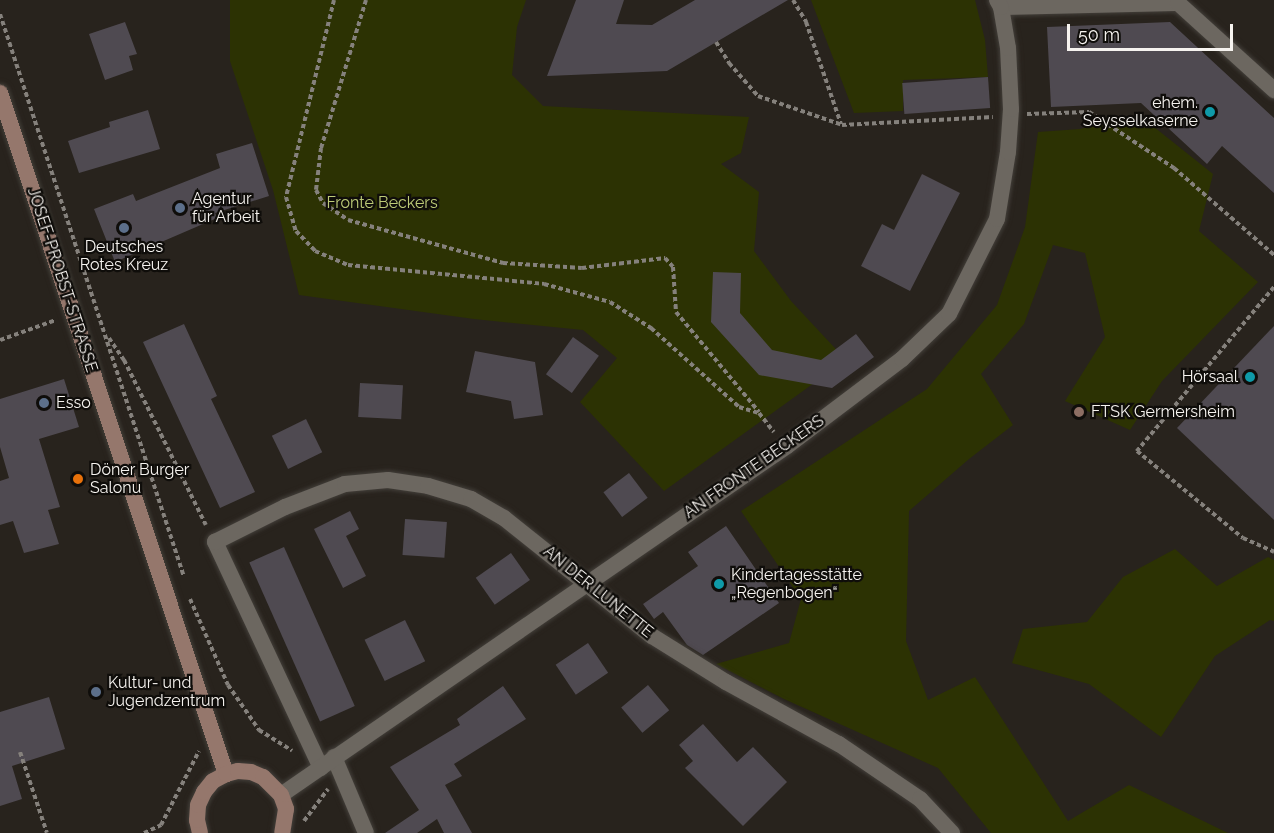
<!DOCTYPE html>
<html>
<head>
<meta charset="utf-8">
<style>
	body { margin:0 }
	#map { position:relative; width:1274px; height:833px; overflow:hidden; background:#28231d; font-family:Raleway,sans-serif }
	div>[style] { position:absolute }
	.green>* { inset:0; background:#2c3203 }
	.building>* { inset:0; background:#4f4a51; transform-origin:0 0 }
	.path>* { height:4px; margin-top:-2px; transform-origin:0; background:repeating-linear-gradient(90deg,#85817c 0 4.5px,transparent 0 7.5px) }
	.roads { filter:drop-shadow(0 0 2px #433f3a) drop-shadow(0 0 2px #433f3a) }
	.minor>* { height:16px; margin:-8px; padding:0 8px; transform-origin:8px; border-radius:8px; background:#6c6760 }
	.secondary>* { height:16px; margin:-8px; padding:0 8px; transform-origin:8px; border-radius:8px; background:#95776c }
	.dots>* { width:16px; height:16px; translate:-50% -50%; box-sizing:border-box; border:3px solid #0f0d0a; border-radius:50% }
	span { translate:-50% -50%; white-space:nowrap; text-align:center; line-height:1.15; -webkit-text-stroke:4.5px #0f0d0a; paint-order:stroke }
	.poi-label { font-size:16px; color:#f6f3ef }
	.right { translate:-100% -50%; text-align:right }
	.left { translate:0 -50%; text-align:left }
	.park-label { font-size:16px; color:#bdcb77 }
	.street-label { font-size:16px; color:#f6f3ef }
	.scale { position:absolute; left:1067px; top:24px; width:166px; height:27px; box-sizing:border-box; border:3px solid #f6f3ef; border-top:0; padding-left:8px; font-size:18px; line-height:21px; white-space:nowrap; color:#f6f3ef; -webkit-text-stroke:4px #0f0d0a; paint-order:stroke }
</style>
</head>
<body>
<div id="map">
	<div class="green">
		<div style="clip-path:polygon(230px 0,526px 0,517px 27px,512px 75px,543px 106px,749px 117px,741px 153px,721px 164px,759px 192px,754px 251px,791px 301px,846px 360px,664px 491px,580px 402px,617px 358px,583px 330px,474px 319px,299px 295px,273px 190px,230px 61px)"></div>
		<div style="clip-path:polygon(811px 0,975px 0,985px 40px,988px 77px,903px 80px,903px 111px,854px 113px)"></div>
		<div style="clip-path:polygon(1139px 115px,1213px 174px,1199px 231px,1258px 282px,1162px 381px,1130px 430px,1065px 401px,1105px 337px,1085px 253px,1053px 245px,1024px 324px,981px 374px,1013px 425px,969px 459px,909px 511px,906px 641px,928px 700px,975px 677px,1068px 821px,1129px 785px,1228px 833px,991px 833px,938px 768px,784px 699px,716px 664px,789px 643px,801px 599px,741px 511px,927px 389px,997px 305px,1025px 227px,1038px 132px,1080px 129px)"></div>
		<div style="clip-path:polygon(1175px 549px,1217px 586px,1268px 557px,1274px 560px,1274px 621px,1270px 620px,1215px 656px,1161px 737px,1089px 684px,1012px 663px,1023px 629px,1087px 622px,1123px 577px)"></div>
	</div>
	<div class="building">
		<div style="clip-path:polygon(576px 0,624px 0,616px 24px,652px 25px,695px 0,788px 0,667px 71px,547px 76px)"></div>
		<div style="clip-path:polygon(125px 22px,137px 54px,129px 56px,133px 70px,105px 80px,89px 34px)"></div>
		<div style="clip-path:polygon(1170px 22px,1274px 118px,1274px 193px,1222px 146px,1207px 164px,1141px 103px,1051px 107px,1047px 27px)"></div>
		<div style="left:988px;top:77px;width:31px;height:86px;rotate:86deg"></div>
		<div style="clip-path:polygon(148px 110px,160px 149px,79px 173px,68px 141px,110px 127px,109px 122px)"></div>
		<div style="clip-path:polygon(252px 143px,269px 196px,215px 213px,217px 218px,115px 262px,94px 209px,133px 194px,136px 201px,220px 168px,216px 154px)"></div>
		<div style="clip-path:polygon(922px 174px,960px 193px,910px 291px,861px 266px,882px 224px,894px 230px)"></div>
		<div style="clip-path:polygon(713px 272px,741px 273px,740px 313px,772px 350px,821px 360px,856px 334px,874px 357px,832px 388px,759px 375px,711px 322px)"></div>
		<div style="clip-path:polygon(184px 324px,217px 396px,211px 399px,255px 492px,220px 508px,143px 342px)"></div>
		<div style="clip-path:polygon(1274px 326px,1274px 520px,1177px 428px)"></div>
		<div style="left:573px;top:337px;width:32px;height:46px;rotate:36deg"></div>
		<div style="clip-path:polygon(475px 351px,535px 362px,543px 415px,514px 419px,511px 401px,466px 392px)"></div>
		<div style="clip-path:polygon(64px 379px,79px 427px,39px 439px,60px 507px,48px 510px,59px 544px,24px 553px,13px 521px,0 525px,0 481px,9px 478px,0 447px,0 399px)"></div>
		<div style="left:360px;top:383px;width:43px;height:34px;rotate:3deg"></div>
		<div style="left:306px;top:419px;width:37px;height:38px;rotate:64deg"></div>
		<div style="left:629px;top:473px;width:31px;height:32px;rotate:53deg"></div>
		<div style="clip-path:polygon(350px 511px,359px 529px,346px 536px,366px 576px,343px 588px,314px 529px)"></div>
		<div style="left:405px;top:519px;width:42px;height:36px;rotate:4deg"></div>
		<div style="clip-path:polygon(726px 526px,779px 603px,703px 655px,687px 645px,663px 612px,654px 619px,643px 604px,698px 566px,688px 552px)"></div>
		<div style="left:284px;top:547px;width:174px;height:38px;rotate:66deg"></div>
		<div style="left:511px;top:553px;width:33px;height:43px;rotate:55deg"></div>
		<div style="left:405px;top:620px;width:46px;height:45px;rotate:64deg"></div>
		<div style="left:588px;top:643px;width:36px;height:39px;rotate:56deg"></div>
		<div style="left:648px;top:685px;width:33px;height:35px;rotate:50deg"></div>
		<div style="clip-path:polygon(503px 686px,526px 719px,454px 764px,462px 776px,445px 785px,472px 833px,444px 833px,437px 819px,417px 833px,385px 833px,419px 810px,390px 767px,460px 725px,457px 719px)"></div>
		<div style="clip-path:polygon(49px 697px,65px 749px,12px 766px,22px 799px,0 806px,0 712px)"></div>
		<div style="clip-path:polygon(703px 724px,737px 762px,753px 747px,787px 782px,743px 826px,685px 768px,693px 761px,679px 745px)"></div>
	</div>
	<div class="path">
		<div style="left:334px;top:0;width:203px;rotate:103.7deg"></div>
		<div style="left:286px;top:197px;width:35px;rotate:74deg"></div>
		<div style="left:296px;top:231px;width:28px;rotate:46deg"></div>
		<div style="left:315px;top:251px;width:36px;rotate:23deg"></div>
		<div style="left:348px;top:265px;width:197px;rotate:5.5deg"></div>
		<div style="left:544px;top:284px;width:68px;rotate:15.3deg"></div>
		<div style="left:610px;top:302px;width:49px;rotate:32.4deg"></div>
		<div style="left:651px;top:328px;width:118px;rotate:41.9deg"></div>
		<div style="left:739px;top:407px;width:21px;rotate:17deg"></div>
		<div style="left:759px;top:413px;width:24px;rotate:52deg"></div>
		<div style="left:366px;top:0;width:155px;rotate:106.9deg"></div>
		<div style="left:321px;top:148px;width:42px;rotate:96.8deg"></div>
		<div style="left:316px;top:190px;width:15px;rotate:62deg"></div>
		<div style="left:323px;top:203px;width:30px;rotate:34deg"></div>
		<div style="left:348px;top:220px;width:161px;rotate:15.5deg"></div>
		<div style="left:503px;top:263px;width:79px;rotate:3.6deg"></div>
		<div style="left:582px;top:268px;width:84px;rotate:-6.9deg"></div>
		<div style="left:665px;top:258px;width:12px;rotate:48deg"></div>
		<div style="left:673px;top:267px;width:45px;rotate:86.2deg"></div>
		<div style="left:676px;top:312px;width:130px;rotate:50.3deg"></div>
		<div style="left:793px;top:0;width:26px;rotate:59deg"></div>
		<div style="left:806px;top:22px;width:108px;rotate:71.1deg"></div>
		<div style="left:0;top:14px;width:592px;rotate:71.9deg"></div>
		<div style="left:716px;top:42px;width:25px;rotate:58deg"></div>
		<div style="left:729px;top:63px;width:44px;rotate:48.7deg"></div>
		<div style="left:758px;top:96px;width:89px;rotate:19deg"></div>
		<div style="left:842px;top:125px;width:151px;rotate:-3deg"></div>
		<div style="left:1027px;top:114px;width:62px;rotate:-1.8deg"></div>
		<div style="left:1089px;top:112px;width:102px;rotate:33.4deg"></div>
		<div style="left:1174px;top:168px;width:133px;rotate:41deg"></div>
		<div style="left:1274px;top:287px;width:214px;rotate:129.9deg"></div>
		<div style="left:1137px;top:451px;width:137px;rotate:39.4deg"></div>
		<div style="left:1243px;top:538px;width:34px;rotate:24deg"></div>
		<div style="left:109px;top:338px;width:27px;rotate:56deg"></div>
		<div style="left:124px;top:360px;width:184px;rotate:63.6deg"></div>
		<div style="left:0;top:340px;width:59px;rotate:-19.7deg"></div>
		<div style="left:190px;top:599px;width:94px;rotate:66.2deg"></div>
		<div style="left:228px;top:685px;width:55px;rotate:55.4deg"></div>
		<div style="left:259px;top:730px;width:39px;rotate:32deg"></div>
		<div style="left:20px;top:752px;width:85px;rotate:71.6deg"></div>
		<div style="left:304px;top:821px;width:40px;rotate:-53deg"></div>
		<div style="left:144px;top:833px;width:19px;rotate:-25deg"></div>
		<div style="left:161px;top:825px;width:83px;rotate:-62.8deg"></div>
	</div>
	<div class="roads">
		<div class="minor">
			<div style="left:1001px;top:7px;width:177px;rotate:-1.3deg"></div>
			<div style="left:1178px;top:3px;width:130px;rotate:42.2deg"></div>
			<div style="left:334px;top:757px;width:82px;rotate:67.2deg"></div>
			<div style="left:321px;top:768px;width:250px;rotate:-115.1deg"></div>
			<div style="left:215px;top:542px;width:78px;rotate:-26.6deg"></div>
			<div style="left:285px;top:507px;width:64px;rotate:-21deg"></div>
			<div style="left:345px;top:484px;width:43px;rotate:-5.3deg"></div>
			<div style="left:388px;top:480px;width:40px;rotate:8.5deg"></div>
			<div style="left:428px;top:486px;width:45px;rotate:16.8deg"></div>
			<div style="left:471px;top:499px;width:38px;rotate:30deg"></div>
			<div style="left:504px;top:518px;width:189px;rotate:38.6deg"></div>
			<div style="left:652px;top:636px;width:87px;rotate:31.9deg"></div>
			<div style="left:726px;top:682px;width:129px;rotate:28.8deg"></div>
			<div style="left:839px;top:744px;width:98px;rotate:34.2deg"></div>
			<div style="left:920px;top:799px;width:47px;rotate:46.7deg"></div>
			<div style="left:281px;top:795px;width:615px;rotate:-34.59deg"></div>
			<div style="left:787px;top:446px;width:144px;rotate:-37.1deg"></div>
			<div style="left:902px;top:359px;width:65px;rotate:-43.8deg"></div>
			<div style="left:949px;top:314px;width:106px;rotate:-63.2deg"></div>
			<div style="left:997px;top:219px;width:68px;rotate:-80.7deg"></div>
			<div style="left:1008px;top:152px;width:43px;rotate:-86deg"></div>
			<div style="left:1011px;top:109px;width:61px;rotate:-92.8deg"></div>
			<div style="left:1008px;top:48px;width:42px;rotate:-99.7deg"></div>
			<div style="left:1001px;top:7px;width:8px;rotate:-120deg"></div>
		</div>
		<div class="secondary">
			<div style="left:0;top:93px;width:718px;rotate:71.64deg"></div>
			<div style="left:200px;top:833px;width:13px;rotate:-103deg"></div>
			<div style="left:197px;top:820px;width:15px;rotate:-86deg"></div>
			<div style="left:198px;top:805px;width:14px;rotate:-65deg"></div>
			<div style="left:204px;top:792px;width:14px;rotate:-51deg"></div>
			<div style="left:213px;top:781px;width:15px;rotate:-28deg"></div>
			<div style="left:226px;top:774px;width:12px;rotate:-14deg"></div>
			<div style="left:238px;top:771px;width:13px;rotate:4deg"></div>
			<div style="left:251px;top:772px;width:13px;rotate:23deg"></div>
			<div style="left:263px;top:777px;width:25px;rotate:45deg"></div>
			<div style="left:281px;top:795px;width:15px;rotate:70deg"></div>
			<div style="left:286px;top:809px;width:24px;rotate:99deg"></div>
		</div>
	</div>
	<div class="dots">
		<div style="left:1210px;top:112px;background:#0f9aa8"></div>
		<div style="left:180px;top:208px;background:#5c6f8a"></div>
		<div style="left:124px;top:228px;background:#5c6f8a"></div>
		<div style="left:1250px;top:377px;background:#0f9aa8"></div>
		<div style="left:44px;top:403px;background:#5c6f8a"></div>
		<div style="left:1079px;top:412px;background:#8d6e63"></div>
		<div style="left:78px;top:479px;background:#e8710a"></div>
		<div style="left:719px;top:584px;background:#0f9aa8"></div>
		<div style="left:96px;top:692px;background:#5c6f8a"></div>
	</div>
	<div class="poi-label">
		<span class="right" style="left:1198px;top:112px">ehem.<br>Seysselkaserne</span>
		<span class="left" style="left:192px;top:208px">Agentur<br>für Arbeit</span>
		<span style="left:124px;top:256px">Deutsches<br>Rotes Kreuz</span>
		<span class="right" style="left:1238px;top:377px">Hörsaal</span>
		<span class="left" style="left:56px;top:403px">Esso</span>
		<span class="left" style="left:1091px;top:412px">FTSK Germersheim</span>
		<span class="left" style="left:90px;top:479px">Döner Burger<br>Salonu</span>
		<span class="left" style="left:731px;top:584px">Kindertagesstätte<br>„Regenbogen“</span>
		<span class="left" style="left:108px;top:692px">Kultur- und<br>Jugendzentrum</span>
	</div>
	<div class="park-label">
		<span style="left:382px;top:203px">Fronte Beckers</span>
	</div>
	<div class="street-label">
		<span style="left:62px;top:280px;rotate:72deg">JOSEF-PROBST-STRASSE</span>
		<span style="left:754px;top:467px;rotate:-35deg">AN FRONTE BECKERS</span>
		<span style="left:598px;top:592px;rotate:39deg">AN DER LUNETTE</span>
	</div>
	<div class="scale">50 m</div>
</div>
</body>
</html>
